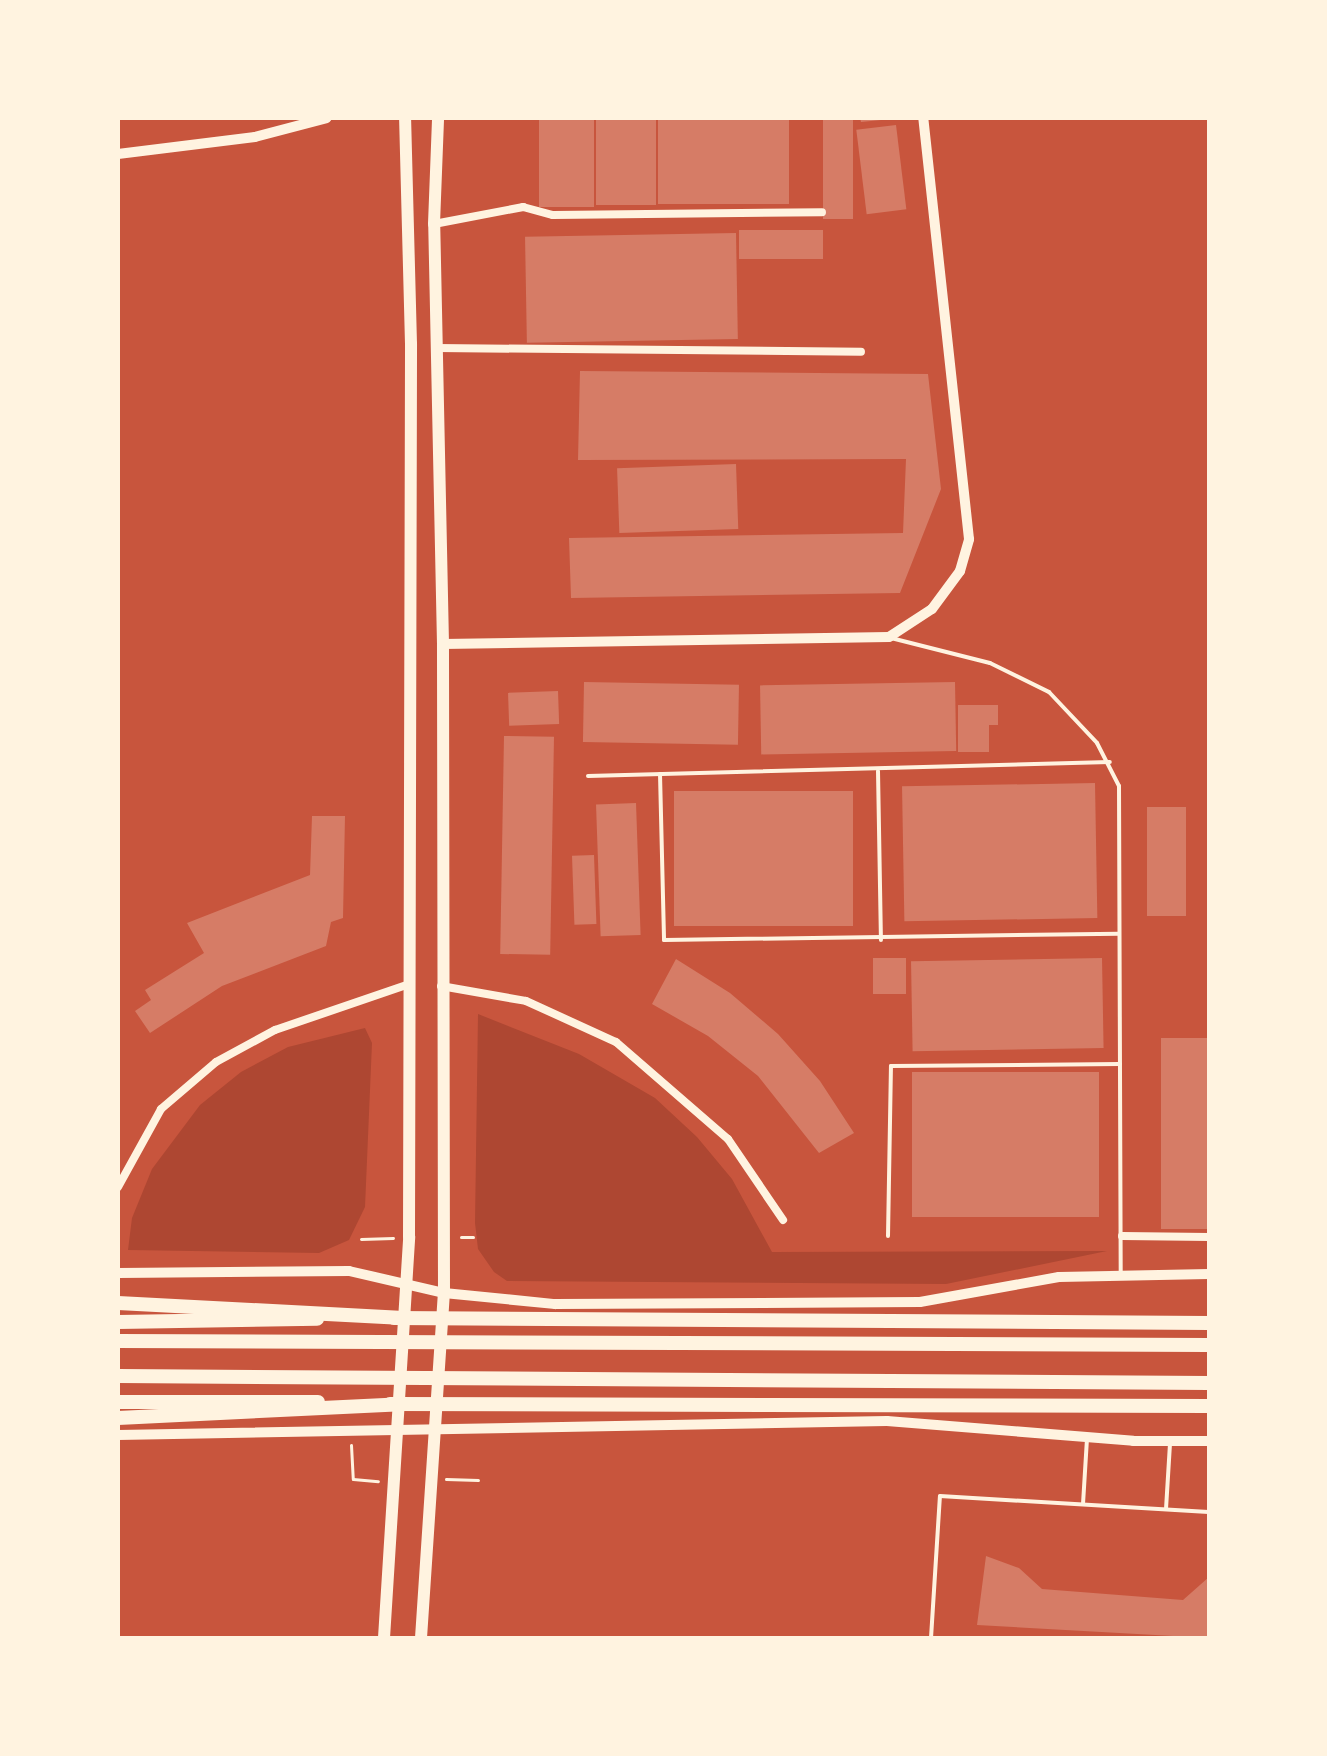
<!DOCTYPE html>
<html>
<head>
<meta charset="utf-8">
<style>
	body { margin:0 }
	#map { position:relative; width:1327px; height:1756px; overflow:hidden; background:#c8553d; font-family:Rubik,sans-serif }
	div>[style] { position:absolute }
	.green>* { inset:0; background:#ae4732 }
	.building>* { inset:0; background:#d67c66; transform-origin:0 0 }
	.path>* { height:3px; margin:-1.5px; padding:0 1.5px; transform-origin:1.5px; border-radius:1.5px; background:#fff3e0 }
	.service>* { height:4px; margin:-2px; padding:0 2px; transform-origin:2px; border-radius:2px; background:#fff3e0 }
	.minor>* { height:8px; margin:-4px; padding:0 4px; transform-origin:4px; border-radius:4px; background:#fff3e0 }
	.tertiary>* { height:10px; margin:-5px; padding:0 5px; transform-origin:5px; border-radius:5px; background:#fff3e0 }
	.secondary>* { height:12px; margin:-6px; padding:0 6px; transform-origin:6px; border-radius:6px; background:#fff3e0 }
	.primary>* { height:14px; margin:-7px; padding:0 7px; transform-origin:7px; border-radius:7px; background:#fff3e0 }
	.trunk>* { height:14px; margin:-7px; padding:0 7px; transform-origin:7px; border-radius:7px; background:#fff3e0 }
	span { translate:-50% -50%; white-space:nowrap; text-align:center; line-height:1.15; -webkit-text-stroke:8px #fff3e0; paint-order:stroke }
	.frame { position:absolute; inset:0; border:120px solid #fff3e0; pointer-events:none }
</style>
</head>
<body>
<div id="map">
	<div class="green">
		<div style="clip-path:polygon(478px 1014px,579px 1054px,655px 1098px,697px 1137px,732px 1179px,772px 1252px,1107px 1251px,946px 1284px,507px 1281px,494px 1272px,478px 1249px,475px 1223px)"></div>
		<div style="clip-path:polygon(365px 1028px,372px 1043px,365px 1207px,349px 1240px,319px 1253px,128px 1250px,132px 1218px,152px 1169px,200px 1105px,241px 1072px,288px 1047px)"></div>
	</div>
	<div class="building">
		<div style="left:539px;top:118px;width:55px;height:89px"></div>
		<div style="left:596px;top:118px;width:60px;height:87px"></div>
		<div style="left:658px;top:118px;width:131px;height:86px"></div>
		<div style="left:823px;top:118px;width:30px;height:101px"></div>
		<div style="clip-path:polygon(860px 118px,881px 118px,881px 120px,861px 122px)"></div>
		<div style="left:896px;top:125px;width:85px;height:40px;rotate:83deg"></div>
		<div style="left:739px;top:230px;width:84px;height:29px"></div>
		<div style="left:736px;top:233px;width:106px;height:211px;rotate:89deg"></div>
		<div style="clip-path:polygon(580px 371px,928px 374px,941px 489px,900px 593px,571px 598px,569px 538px,903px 533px,906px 459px,578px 460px)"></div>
		<div style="left:736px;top:464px;width:65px;height:119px;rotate:88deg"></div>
		<div style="left:584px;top:682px;width:155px;height:60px;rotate:1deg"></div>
		<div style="left:955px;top:682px;width:69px;height:195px;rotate:89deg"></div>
		<div style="left:558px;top:691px;width:33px;height:50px;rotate:88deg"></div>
		<div style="clip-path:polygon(958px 705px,998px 705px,998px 725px,989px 725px,989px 752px,958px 752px)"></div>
		<div style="left:504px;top:736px;width:50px;height:218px;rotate:1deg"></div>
		<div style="left:1095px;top:783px;width:135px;height:193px;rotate:89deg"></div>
		<div style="left:674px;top:791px;width:179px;height:135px"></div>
		<div style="left:636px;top:803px;width:132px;height:40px;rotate:88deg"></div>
		<div style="left:1147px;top:807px;width:39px;height:109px"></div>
		<div style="clip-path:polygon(312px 816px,345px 816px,343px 918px,331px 922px,326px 946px,222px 986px,150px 1033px,135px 1011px,151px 1000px,145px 990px,204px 953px,187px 923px,310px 875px)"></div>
		<div style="left:594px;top:855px;width:69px;height:22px;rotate:88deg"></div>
		<div style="left:873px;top:958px;width:33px;height:36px"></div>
		<div style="left:1102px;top:958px;width:90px;height:191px;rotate:89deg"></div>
		<div style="clip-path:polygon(676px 959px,730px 993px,778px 1034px,820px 1081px,854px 1133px,819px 1153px,758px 1076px,708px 1036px,652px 1004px)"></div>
		<div style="left:1209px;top:1038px;width:191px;height:48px;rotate:90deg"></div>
		<div style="left:912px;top:1072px;width:187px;height:145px"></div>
		<div style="clip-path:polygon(986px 1556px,1019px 1568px,1042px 1589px,1183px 1600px,1209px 1577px,1209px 1638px,977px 1625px)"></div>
	</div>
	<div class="path">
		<div style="left:461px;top:1237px;width:12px"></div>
		<div style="left:361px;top:1239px;width:32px;rotate:-2deg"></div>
		<div style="left:351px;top:1445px;width:34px;rotate:87deg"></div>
		<div style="left:353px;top:1479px;width:25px;rotate:5deg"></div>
		<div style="left:446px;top:1479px;width:32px;rotate:2deg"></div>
	</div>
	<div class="service">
		<div style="left:891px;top:638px;width:102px;rotate:14.2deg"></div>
		<div style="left:990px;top:663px;width:66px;rotate:26.2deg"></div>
		<div style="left:1049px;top:692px;width:70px;rotate:46.7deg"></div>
		<div style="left:1097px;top:743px;width:48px;rotate:62.9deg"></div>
		<div style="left:1119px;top:786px;width:487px;rotate:89.8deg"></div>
		<div style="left:878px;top:771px;width:169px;rotate:89deg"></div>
		<div style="left:660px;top:774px;width:166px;rotate:88.6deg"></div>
		<div style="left:664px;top:940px;width:455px;rotate:-0.8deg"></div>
		<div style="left:588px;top:776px;width:522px;rotate:-1.54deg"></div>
		<div style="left:888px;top:1236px;width:170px;rotate:-89deg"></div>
		<div style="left:891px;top:1066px;width:229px;rotate:-0.5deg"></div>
		<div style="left:1083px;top:1504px;width:65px;rotate:-86.5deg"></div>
		<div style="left:1166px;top:1509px;width:65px;rotate:-86.5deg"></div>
		<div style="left:931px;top:1638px;width:142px;rotate:-86.4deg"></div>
		<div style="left:940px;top:1496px;width:269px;rotate:3.4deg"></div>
	</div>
	<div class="minor">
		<div style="left:434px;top:224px;width:91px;rotate:-10.8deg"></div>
		<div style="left:523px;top:207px;width:31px;rotate:15deg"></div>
		<div style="left:553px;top:215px;width:269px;rotate:-0.6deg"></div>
		<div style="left:437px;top:348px;width:424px;rotate:0.5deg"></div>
		<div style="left:441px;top:986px;width:86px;rotate:10deg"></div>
		<div style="left:526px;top:1001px;width:99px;rotate:24.5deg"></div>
		<div style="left:616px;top:1042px;width:148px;rotate:40.9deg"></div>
		<div style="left:728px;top:1139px;width:98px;rotate:55.8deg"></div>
		<div style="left:118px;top:1187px;width:89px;rotate:-61.1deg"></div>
		<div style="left:161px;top:1109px;width:72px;rotate:-40.5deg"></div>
		<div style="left:216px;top:1062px;width:67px;rotate:-28.5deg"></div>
		<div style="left:275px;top:1030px;width:142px;rotate:-18.9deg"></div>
		<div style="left:1122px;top:1236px;width:87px;rotate:0.7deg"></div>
	</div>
	<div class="tertiary">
		<div style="left:118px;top:154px;width:138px;rotate:-7.1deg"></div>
		<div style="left:255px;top:137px;width:74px;rotate:-14.8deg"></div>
		<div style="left:443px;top:644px;width:446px;rotate:-0.9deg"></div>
		<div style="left:889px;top:637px;width:51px;rotate:-33.1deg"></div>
		<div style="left:932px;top:609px;width:47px;rotate:-53.6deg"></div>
		<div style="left:960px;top:571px;width:33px;rotate:-74deg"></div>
		<div style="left:969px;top:539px;width:424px;rotate:-96.2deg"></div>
		<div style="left:118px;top:1273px;width:231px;rotate:-0.5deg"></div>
		<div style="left:349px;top:1271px;width:98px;rotate:13deg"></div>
		<div style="left:444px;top:1293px;width:112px;rotate:5.7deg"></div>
		<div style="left:555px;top:1304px;width:365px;rotate:-0.3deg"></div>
		<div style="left:920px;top:1302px;width:141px;rotate:-10.2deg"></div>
		<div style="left:1059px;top:1277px;width:150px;rotate:-1.1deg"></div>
		<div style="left:118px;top:1435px;width:769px;rotate:-1.04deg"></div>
		<div style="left:887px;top:1421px;width:247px;rotate:4.6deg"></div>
		<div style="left:1133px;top:1441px;width:76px"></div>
	</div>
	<div class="secondary">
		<div style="left:384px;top:1638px;width:402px;rotate:-86.4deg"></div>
		<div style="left:409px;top:1237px;width:893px;rotate:-89.87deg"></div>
		<div style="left:411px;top:344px;width:226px;rotate:-91.5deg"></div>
		<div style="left:421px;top:1638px;width:346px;rotate:-86.2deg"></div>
		<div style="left:444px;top:1293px;width:649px;rotate:-90.09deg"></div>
		<div style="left:443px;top:644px;width:420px;rotate:-91.2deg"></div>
		<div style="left:434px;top:224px;width:106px;rotate:-87.8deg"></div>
	</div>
	<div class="primary">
		<div style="left:394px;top:1318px;width:815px;rotate:0.35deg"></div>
		<div style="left:118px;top:1322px;width:199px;rotate:-0.9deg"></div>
		<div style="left:118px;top:1402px;width:200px"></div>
		<div style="left:390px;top:1404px;width:819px;rotate:0.14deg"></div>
	</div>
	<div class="trunk">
		<div style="left:118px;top:1303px;width:286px;rotate:3deg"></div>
		<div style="left:118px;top:1341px;width:1091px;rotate:0.21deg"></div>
		<div style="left:118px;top:1376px;width:1091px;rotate:0.37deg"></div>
		<div style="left:118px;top:1418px;width:283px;rotate:-2.8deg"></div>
	</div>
	<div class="frame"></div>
</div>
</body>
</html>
